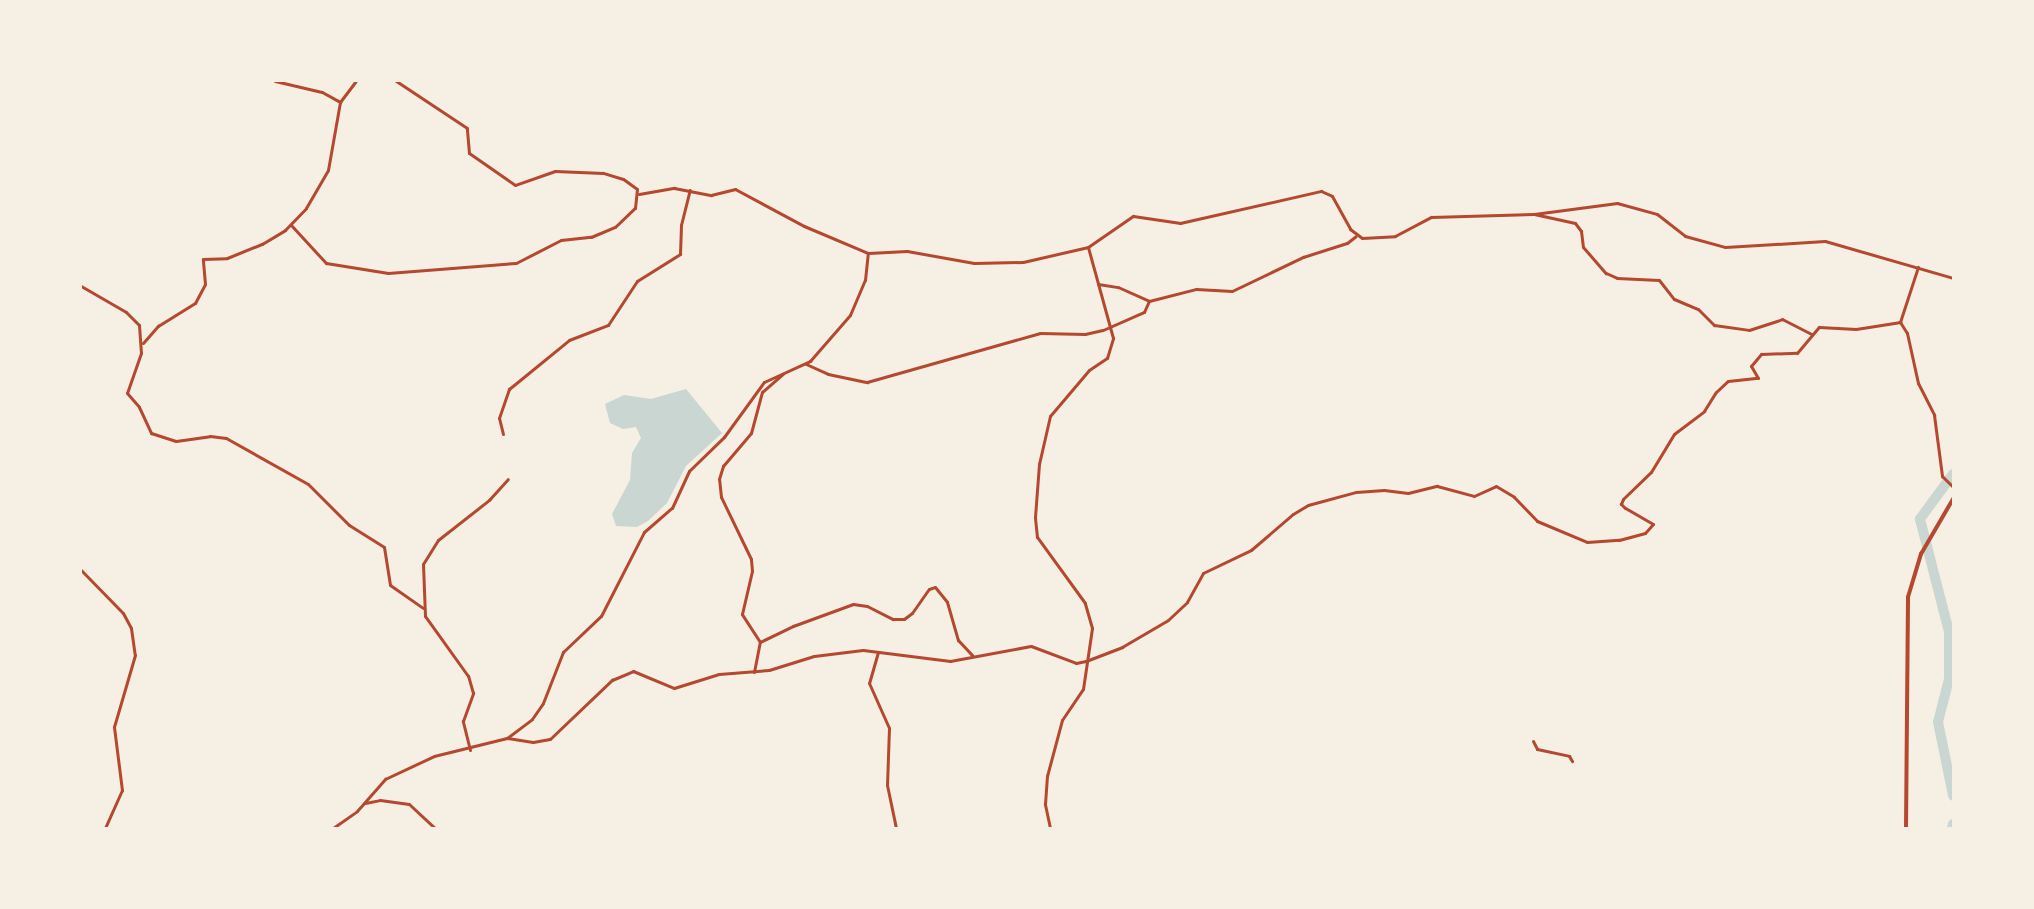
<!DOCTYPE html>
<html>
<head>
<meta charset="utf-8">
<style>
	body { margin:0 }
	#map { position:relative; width:2034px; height:909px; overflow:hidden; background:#f6efe4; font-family:"IBM Plex Sans",sans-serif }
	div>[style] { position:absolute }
	.water>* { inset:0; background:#c9d6d2 }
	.river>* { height:10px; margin:-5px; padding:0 5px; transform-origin:5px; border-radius:5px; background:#c9d6d2 }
	.minor>* { height:3px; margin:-1.5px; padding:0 1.5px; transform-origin:1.5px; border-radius:1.5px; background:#b5482f }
	.secondary>* { height:4px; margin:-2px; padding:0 2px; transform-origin:2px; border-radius:2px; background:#b5482f }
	span { translate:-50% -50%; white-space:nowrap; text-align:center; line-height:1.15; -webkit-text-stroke:4.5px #f6efe4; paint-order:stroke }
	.frame { position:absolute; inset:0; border:82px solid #f6efe4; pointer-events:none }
</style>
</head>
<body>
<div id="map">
	<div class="water">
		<div style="clip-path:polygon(686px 389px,722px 433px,686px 466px,667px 503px,648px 521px,637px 527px,616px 526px,612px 514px,630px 480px,632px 453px,641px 438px,636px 427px,623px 429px,610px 423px,605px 404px,624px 395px,651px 399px)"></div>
	</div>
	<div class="river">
		<div style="left:1953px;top:474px;width:56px;rotate:126.3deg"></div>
		<div style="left:1920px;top:519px;width:117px;rotate:75.6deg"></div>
		<div style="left:1949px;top:632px;width:47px;rotate:90deg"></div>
		<div style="left:1949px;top:679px;width:44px;rotate:104.3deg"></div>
		<div style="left:1938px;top:722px;width:75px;rotate:78.4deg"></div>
		<div style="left:1952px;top:828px;width:4px;rotate:-76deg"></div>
	</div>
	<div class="minor">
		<div style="left:275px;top:81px;width:48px;rotate:13.2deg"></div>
		<div style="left:322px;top:92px;width:21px;rotate:29deg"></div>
		<div style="left:639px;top:194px;width:36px;rotate:-10deg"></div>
		<div style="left:674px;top:188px;width:38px;rotate:11deg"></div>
		<div style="left:711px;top:195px;width:25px;rotate:-14deg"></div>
		<div style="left:735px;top:189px;width:78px;rotate:28.2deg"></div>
		<div style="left:804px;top:226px;width:69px;rotate:22.9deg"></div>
		<div style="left:868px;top:253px;width:39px;rotate:-3deg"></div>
		<div style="left:907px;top:251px;width:68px;rotate:10.2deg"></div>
		<div style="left:974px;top:263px;width:49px;rotate:-1.2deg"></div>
		<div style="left:1023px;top:262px;width:67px;rotate:-13deg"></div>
		<div style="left:1088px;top:247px;width:55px;rotate:-34.6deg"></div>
		<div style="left:1133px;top:216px;width:48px;rotate:8.5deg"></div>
		<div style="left:1180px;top:223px;width:145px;rotate:-12.8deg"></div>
		<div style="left:1321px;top:191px;width:12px;rotate:24deg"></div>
		<div style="left:1332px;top:196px;width:38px;rotate:61deg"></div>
		<div style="left:1350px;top:229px;width:15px;rotate:37deg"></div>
		<div style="left:1362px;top:238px;width:33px;rotate:-3deg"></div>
		<div style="left:1395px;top:236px;width:41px;rotate:-27.8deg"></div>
		<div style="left:1431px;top:217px;width:103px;rotate:-1.7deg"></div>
		<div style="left:1534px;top:214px;width:84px;rotate:-7.5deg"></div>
		<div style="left:1617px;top:203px;width:41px;rotate:15.4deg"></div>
		<div style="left:1657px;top:214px;width:36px;rotate:38deg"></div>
		<div style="left:1685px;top:236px;width:41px;rotate:15.4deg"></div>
		<div style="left:1725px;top:247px;width:100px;rotate:-3.4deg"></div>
		<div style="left:1825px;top:241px;width:133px;rotate:16.1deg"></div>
		<div style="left:1534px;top:214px;width:42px;rotate:12.4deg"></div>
		<div style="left:1575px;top:223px;width:10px;rotate:53deg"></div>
		<div style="left:1581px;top:231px;width:16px;rotate:83deg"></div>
		<div style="left:1583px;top:247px;width:35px;rotate:49deg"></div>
		<div style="left:1606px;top:273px;width:12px;rotate:24deg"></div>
		<div style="left:1617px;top:278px;width:42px;rotate:2.7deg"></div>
		<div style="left:1659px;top:280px;width:24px;rotate:52deg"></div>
		<div style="left:1674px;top:299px;width:26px;rotate:23deg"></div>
		<div style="left:1698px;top:309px;width:23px;rotate:45deg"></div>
		<div style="left:1714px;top:325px;width:35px;rotate:8deg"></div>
		<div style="left:1749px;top:330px;width:35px;rotate:-18deg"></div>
		<div style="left:1782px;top:319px;width:33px;rotate:27deg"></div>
		<div style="left:291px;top:225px;width:52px;rotate:47.4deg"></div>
		<div style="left:326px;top:263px;width:63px;rotate:9.2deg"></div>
		<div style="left:388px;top:273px;width:128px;rotate:-4.5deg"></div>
		<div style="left:516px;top:263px;width:51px;rotate:-27.1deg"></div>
		<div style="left:561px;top:240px;width:30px;rotate:-6deg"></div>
		<div style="left:591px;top:237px;width:26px;rotate:-23deg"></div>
		<div style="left:615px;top:227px;width:28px;rotate:-44deg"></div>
		<div style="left:635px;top:208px;width:19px;rotate:-84deg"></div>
		<div style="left:637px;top:189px;width:17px;rotate:-144deg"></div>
		<div style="left:623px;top:179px;width:21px;rotate:-163deg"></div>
		<div style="left:603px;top:173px;width:48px;rotate:-177.6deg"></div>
		<div style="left:555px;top:171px;width:42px;rotate:160.7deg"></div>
		<div style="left:515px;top:185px;width:56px;rotate:-145.2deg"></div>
		<div style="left:469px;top:153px;width:25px;rotate:-95deg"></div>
		<div style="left:467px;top:128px;width:85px;rotate:-146.5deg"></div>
		<div style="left:1098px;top:284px;width:20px;rotate:9deg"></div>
		<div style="left:1118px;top:287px;width:34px;rotate:24deg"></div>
		<div style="left:81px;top:286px;width:52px;rotate:30deg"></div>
		<div style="left:126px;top:312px;width:18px;rotate:45deg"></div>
		<div style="left:139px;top:325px;width:28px;rotate:86deg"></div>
		<div style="left:141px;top:353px;width:42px;rotate:109.3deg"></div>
		<div style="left:127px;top:393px;width:18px;rotate:49deg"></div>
		<div style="left:139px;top:407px;width:29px;rotate:65deg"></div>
		<div style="left:151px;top:433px;width:26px;rotate:18deg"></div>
		<div style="left:176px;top:441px;width:34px;rotate:-8deg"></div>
		<div style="left:210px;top:436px;width:16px;rotate:7deg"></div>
		<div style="left:226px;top:438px;width:94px;rotate:29.3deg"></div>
		<div style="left:308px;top:484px;width:58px;rotate:45deg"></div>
		<div style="left:349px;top:525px;width:41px;rotate:32.2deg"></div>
		<div style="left:384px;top:547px;width:38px;rotate:81deg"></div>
		<div style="left:390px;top:585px;width:40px;rotate:34.9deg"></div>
		<div style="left:1149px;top:301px;width:49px;rotate:-14.3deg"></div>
		<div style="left:1196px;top:289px;width:36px;rotate:3deg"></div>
		<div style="left:1232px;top:291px;width:79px;rotate:-25.6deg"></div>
		<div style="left:1303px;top:257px;width:46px;rotate:-17.7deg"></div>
		<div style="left:1347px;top:243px;width:11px;rotate:-38deg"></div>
		<div style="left:1900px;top:322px;width:13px;rotate:58deg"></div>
		<div style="left:1907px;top:333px;width:51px;rotate:77.6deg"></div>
		<div style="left:1918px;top:383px;width:36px;rotate:63deg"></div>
		<div style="left:1934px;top:415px;width:62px;rotate:82.5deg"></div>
		<div style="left:1942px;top:476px;width:16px;rotate:45deg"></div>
		<div style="left:143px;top:343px;width:23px;rotate:-49deg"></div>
		<div style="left:158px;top:326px;width:44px;rotate:-31.9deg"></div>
		<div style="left:195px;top:303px;width:21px;rotate:-62deg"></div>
		<div style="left:205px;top:284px;width:25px;rotate:-95deg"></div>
		<div style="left:203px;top:259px;width:24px;rotate:-2deg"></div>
		<div style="left:227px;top:258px;width:38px;rotate:-22deg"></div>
		<div style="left:262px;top:244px;width:27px;rotate:-31deg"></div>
		<div style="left:285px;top:230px;width:30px;rotate:-46deg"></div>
		<div style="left:306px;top:208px;width:44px;rotate:-59.9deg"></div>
		<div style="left:328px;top:170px;width:69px;rotate:-80deg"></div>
		<div style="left:340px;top:102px;width:26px;rotate:-53deg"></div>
		<div style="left:806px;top:364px;width:24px;rotate:24deg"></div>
		<div style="left:828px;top:374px;width:40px;rotate:12deg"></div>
		<div style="left:867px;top:382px;width:180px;rotate:-15.8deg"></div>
		<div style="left:1040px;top:333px;width:45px;rotate:1.3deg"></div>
		<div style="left:1085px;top:334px;width:18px;rotate:-13deg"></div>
		<div style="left:1103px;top:330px;width:45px;rotate:-23.7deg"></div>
		<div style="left:1144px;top:312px;width:12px;rotate:-66deg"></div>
		<div style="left:503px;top:434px;width:16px;rotate:-104deg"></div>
		<div style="left:499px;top:418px;width:31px;rotate:-71deg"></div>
		<div style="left:509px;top:389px;width:77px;rotate:-39.2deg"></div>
		<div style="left:569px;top:340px;width:42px;rotate:-21deg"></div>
		<div style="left:608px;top:325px;width:53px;rotate:-56.6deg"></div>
		<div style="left:637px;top:281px;width:51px;rotate:-32.1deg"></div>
		<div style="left:680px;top:254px;width:29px;rotate:-88deg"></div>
		<div style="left:681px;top:225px;width:36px;rotate:-76deg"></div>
		<div style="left:81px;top:570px;width:60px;rotate:45.7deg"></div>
		<div style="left:123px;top:613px;width:17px;rotate:62deg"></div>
		<div style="left:131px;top:628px;width:27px;rotate:82deg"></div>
		<div style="left:135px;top:655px;width:75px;rotate:106.3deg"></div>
		<div style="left:114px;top:727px;width:64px;rotate:82.8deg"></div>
		<div style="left:122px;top:790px;width:42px;rotate:114.1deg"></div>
		<div style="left:760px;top:642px;width:37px;rotate:-26deg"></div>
		<div style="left:793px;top:626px;width:64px;rotate:-20.1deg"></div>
		<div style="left:853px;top:604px;width:14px;rotate:8deg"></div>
		<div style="left:867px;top:606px;width:29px;rotate:27deg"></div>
		<div style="left:893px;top:619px;width:11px"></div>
		<div style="left:904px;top:619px;width:10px;rotate:-37deg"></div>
		<div style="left:912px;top:613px;width:29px;rotate:-55deg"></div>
		<div style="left:929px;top:589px;width:6px;rotate:-18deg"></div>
		<div style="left:935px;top:587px;width:19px;rotate:51deg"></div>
		<div style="left:947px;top:602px;width:40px;rotate:74deg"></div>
		<div style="left:958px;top:640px;width:21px;rotate:47deg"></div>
		<div style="left:878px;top:652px;width:32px;rotate:106deg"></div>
		<div style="left:869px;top:683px;width:49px;rotate:66deg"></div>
		<div style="left:889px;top:728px;width:57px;rotate:92deg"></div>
		<div style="left:887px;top:785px;width:44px;rotate:78.2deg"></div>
		<div style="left:754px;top:672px;width:31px;rotate:-79deg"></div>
		<div style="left:760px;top:642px;width:33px;rotate:-123deg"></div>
		<div style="left:742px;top:614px;width:44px;rotate:-76.9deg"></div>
		<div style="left:752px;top:571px;width:12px;rotate:-95deg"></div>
		<div style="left:751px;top:559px;width:69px;rotate:-115.8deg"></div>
		<div style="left:721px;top:497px;width:18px;rotate:-96deg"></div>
		<div style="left:719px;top:479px;width:14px;rotate:-73deg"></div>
		<div style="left:723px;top:466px;width:43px;rotate:-49.7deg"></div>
		<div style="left:751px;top:433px;width:42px;rotate:-75deg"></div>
		<div style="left:762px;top:392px;width:28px;rotate:-41deg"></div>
		<div style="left:507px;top:738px;width:26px;rotate:9deg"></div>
		<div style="left:533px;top:742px;width:17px;rotate:-10deg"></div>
		<div style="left:550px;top:739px;width:86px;rotate:-43.6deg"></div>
		<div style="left:612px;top:680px;width:23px;rotate:-23deg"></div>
		<div style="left:633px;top:671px;width:44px;rotate:22.5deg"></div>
		<div style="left:674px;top:688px;width:47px;rotate:-17.3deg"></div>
		<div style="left:719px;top:674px;width:50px;rotate:-4.6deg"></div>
		<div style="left:769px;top:670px;width:47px;rotate:-17.3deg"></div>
		<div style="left:814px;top:656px;width:49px;rotate:-7deg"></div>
		<div style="left:863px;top:650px;width:88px;rotate:7.2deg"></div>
		<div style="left:950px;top:661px;width:82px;rotate:-10.5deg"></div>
		<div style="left:1031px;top:646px;width:48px;rotate:20.7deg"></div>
		<div style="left:1076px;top:663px;width:10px;rotate:-11deg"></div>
		<div style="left:1086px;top:661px;width:39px;rotate:-21deg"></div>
		<div style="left:1122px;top:647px;width:53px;rotate:-30.4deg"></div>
		<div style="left:1168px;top:620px;width:26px;rotate:-43deg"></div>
		<div style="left:1187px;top:602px;width:33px;rotate:-61deg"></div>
		<div style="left:1203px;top:573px;width:53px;rotate:-25.6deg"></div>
		<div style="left:1251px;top:550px;width:55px;rotate:-40.6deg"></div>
		<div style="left:1293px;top:514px;width:17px;rotate:-31deg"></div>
		<div style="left:1308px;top:505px;width:50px;rotate:-15.2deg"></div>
		<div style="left:1356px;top:492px;width:28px;rotate:-4deg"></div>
		<div style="left:1384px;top:490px;width:24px;rotate:7deg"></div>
		<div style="left:1408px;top:493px;width:30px;rotate:-14deg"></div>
		<div style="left:1437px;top:486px;width:38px;rotate:15deg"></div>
		<div style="left:1474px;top:496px;width:24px;rotate:-24deg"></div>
		<div style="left:1496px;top:486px;width:21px;rotate:31deg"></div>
		<div style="left:1514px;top:497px;width:33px;rotate:46deg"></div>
		<div style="left:1537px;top:521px;width:54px;rotate:22.8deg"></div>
		<div style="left:1587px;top:542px;width:32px;rotate:-4deg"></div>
		<div style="left:1619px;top:540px;width:27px;rotate:-15deg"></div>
		<div style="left:1645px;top:533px;width:12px;rotate:-48deg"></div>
		<div style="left:1653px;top:524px;width:32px;rotate:-150deg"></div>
		<div style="left:1625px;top:508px;width:6px;rotate:-135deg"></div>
		<div style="left:1621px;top:504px;width:5px;rotate:-68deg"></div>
		<div style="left:1623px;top:499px;width:39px;rotate:-44deg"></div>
		<div style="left:1651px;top:472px;width:44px;rotate:-58.8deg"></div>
		<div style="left:1674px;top:434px;width:38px;rotate:-37deg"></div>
		<div style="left:1704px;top:411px;width:22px;rotate:-58deg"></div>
		<div style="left:1716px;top:392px;width:16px;rotate:-43deg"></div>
		<div style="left:1728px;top:381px;width:30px;rotate:-6deg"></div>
		<div style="left:1758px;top:378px;width:14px;rotate:-120deg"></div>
		<div style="left:1751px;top:366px;width:16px;rotate:-50deg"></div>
		<div style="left:1761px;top:354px;width:36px;rotate:-2deg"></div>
		<div style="left:1797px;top:353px;width:34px;rotate:-50deg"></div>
		<div style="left:1819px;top:327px;width:37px;rotate:3deg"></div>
		<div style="left:1856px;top:329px;width:45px;rotate:-9deg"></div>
		<div style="left:1900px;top:322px;width:58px;rotate:-71.9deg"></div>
		<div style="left:1533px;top:741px;width:9px;rotate:63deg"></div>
		<div style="left:1537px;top:749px;width:33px;rotate:12deg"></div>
		<div style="left:1569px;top:756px;width:6px;rotate:59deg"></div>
		<div style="left:470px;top:750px;width:30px;rotate:-104deg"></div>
		<div style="left:463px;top:721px;width:30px;rotate:-70deg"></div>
		<div style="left:473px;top:693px;width:18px;rotate:-106deg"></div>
		<div style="left:468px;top:676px;width:74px;rotate:-125.6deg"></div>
		<div style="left:425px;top:616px;width:52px;rotate:-92.2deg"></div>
		<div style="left:423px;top:564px;width:28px;rotate:-58deg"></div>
		<div style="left:438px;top:540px;width:65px;rotate:-38.1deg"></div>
		<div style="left:489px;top:500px;width:28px;rotate:-48deg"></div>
		<div style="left:365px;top:803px;width:15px;rotate:-11deg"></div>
		<div style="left:380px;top:800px;width:29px;rotate:8deg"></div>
		<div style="left:409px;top:804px;width:35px;rotate:43deg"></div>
		<div style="left:333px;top:828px;width:29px;rotate:-35deg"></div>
		<div style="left:357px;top:811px;width:43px;rotate:-48.8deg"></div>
		<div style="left:385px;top:779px;width:54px;rotate:-25.1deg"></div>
		<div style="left:434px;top:756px;width:75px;rotate:-13.9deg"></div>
		<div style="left:507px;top:738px;width:31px;rotate:-37deg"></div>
		<div style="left:532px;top:719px;width:19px;rotate:-55deg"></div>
		<div style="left:543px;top:703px;width:55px;rotate:-68.6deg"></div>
		<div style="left:563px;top:652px;width:52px;rotate:-43.5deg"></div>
		<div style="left:601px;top:616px;width:94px;rotate:-62.9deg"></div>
		<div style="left:644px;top:532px;width:37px;rotate:-41deg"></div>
		<div style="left:672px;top:508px;width:41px;rotate:-65.3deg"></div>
		<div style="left:689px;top:471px;width:49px;rotate:-44.2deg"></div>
		<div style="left:724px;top:437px;width:68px;rotate:-54deg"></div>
		<div style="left:764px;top:382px;width:51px;rotate:-24.5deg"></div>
		<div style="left:810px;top:361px;width:61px;rotate:-49deg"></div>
		<div style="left:850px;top:315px;width:38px;rotate:-67deg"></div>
		<div style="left:865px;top:280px;width:27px;rotate:-84deg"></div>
		<div style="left:1050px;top:828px;width:25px;rotate:-102deg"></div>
		<div style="left:1045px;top:804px;width:28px;rotate:-86deg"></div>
		<div style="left:1047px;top:776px;width:58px;rotate:-75deg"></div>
		<div style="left:1062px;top:720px;width:37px;rotate:-56deg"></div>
		<div style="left:1083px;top:689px;width:62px;rotate:-81.6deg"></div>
		<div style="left:1092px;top:628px;width:26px;rotate:-106deg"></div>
		<div style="left:1085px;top:603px;width:82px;rotate:-126deg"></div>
		<div style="left:1037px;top:537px;width:20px;rotate:-96deg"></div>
		<div style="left:1035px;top:517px;width:53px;rotate:-85.7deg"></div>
		<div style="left:1039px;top:464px;width:49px;rotate:-77.1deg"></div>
		<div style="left:1050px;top:416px;width:60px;rotate:-49.7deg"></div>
		<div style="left:1089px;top:370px;width:22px;rotate:-34deg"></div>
		<div style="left:1107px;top:358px;width:21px;rotate:-73deg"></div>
		<div style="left:1113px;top:338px;width:94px;rotate:-105.4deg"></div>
	</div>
	<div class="secondary">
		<div style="left:1906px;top:828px;width:231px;rotate:-89.5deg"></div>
		<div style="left:1908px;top:597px;width:45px;rotate:-73.2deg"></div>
		<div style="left:1921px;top:554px;width:64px;rotate:-59.8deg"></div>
	</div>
	<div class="frame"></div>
</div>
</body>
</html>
